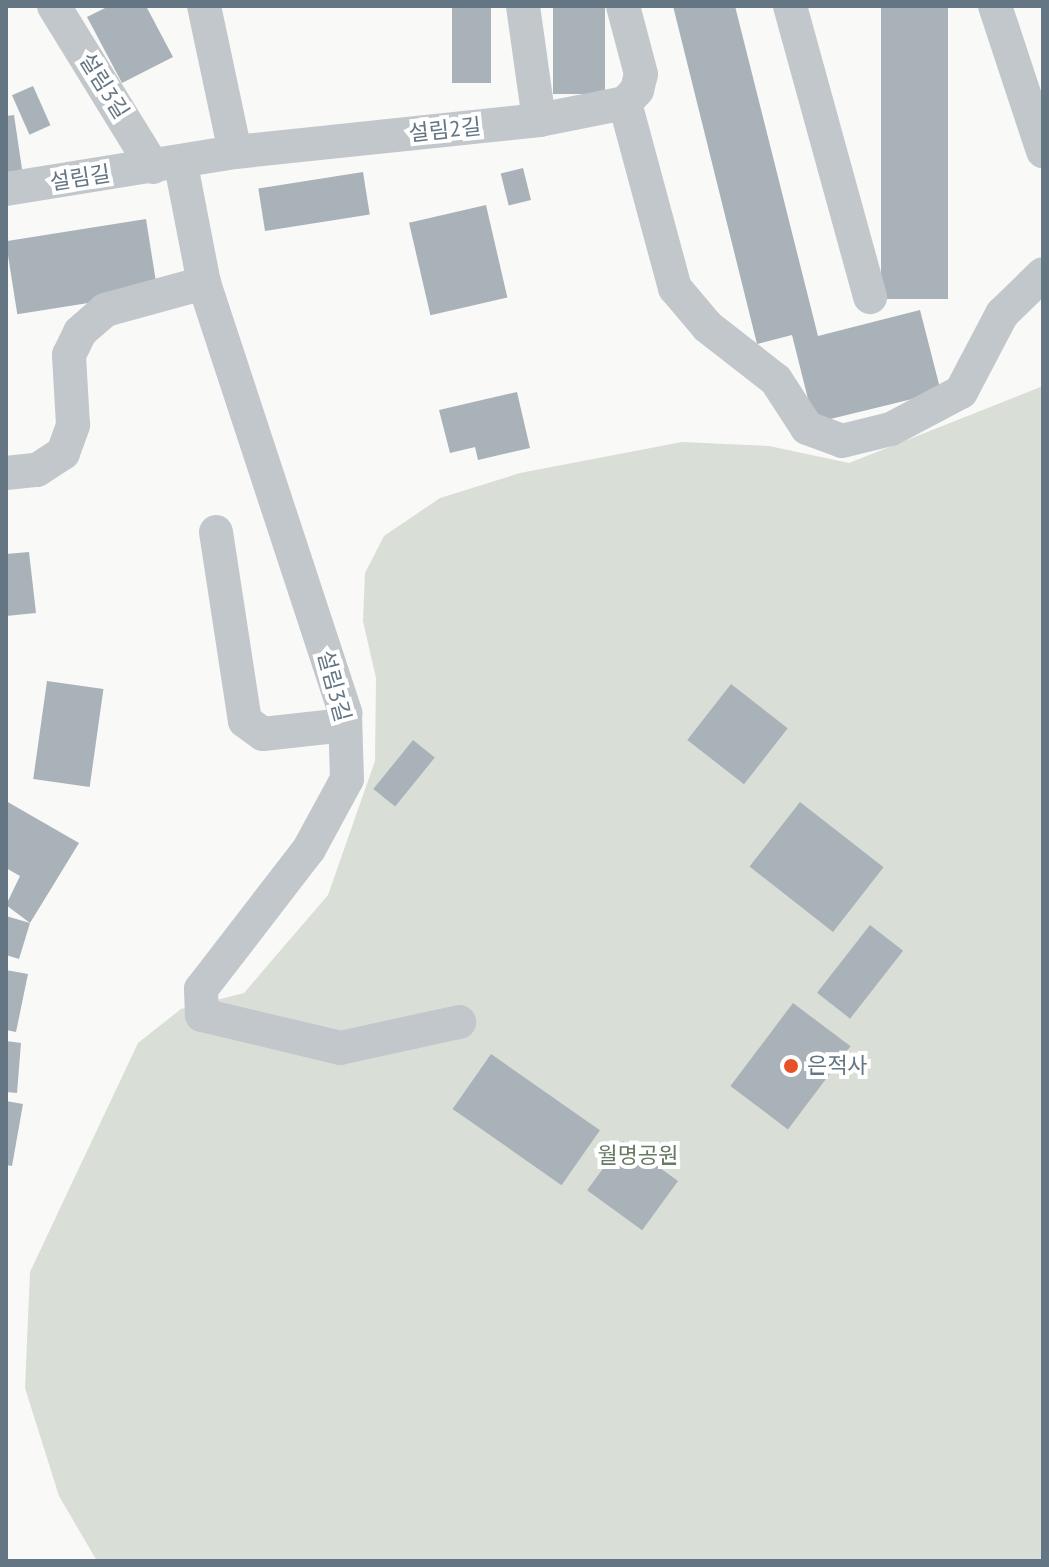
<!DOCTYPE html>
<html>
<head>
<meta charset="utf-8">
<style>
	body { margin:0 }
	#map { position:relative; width:1049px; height:1567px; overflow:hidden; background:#f9f9f7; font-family:"PT Sans","Noto Sans KR",sans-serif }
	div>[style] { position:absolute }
	.green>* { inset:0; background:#d9ded6 }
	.building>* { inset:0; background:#a9b2b9; transform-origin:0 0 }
	.minor>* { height:34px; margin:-17px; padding:0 17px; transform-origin:17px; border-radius:17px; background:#c2c7cb }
	.dots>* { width:22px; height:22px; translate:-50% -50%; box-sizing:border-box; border:4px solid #fff; border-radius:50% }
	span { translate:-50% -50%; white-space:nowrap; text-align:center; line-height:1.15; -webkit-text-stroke:8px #fff; paint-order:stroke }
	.street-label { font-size:22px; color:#647583 }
	.poi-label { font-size:22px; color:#647583 }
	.left { translate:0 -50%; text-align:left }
	.park-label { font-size:22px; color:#677a63 }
	.frame { position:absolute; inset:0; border:8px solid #647583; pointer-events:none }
</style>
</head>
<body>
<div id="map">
	<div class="green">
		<div style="clip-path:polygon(1043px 386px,1043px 1561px,97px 1561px,59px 1496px,25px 1388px,30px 1272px,138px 1043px,181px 1009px,244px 993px,328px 895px,375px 761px,376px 678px,363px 621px,365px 573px,384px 536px,440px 498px,520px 473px,682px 442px,769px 446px,849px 463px)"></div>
	</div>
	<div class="building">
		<div style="clip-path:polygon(109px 6px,146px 6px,173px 57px,122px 83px,87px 17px)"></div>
		<div style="left:452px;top:6px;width:39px;height:77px"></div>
		<div style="left:553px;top:6px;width:52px;height:88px"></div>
		<div style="clip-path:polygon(673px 6px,735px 6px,818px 336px,920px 310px,941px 392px,814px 423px,792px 335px,757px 344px)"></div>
		<div style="left:881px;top:6px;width:67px;height:293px"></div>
		<div style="left:33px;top:86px;width:43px;height:23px;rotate:66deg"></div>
		<div style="clip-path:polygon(14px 115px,23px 176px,6px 179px,6px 116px)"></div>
		<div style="left:523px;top:168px;width:33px;height:23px;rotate:76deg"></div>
		<div style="left:363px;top:172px;width:43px;height:106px;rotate:81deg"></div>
		<div style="left:486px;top:205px;width:95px;height:79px;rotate:77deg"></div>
		<div style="left:146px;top:219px;width:74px;height:142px;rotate:81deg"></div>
		<div style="clip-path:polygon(517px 392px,530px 448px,478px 460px,475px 447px,450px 453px,439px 410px)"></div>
		<div style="clip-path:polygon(29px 552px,36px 613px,6px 616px,6px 554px)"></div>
		<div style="left:47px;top:681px;width:57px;height:99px;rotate:8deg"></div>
		<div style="left:731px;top:684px;width:72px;height:71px;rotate:38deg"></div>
		<div style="left:413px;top:740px;width:28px;height:63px;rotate:39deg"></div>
		<div style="clip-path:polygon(6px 801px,79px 843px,30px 923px,6px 905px,20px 876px,6px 868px)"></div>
		<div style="left:800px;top:802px;width:106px;height:82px;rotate:38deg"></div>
		<div style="clip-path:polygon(6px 916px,30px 923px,19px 959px,6px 955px)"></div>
		<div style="left:870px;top:925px;width:42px;height:86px;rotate:38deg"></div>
		<div style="clip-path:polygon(6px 970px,28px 974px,16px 1032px,6px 1030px)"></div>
		<div style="left:793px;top:1003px;width:72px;height:104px;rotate:37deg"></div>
		<div style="clip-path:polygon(6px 1041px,21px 1043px,17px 1093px,6px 1092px)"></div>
		<div style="left:491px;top:1054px;width:133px;height:67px;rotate:35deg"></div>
		<div style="clip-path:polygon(6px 1101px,23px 1104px,12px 1166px,6px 1165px)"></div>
		<div style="left:623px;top:1141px;width:68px;height:61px;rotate:36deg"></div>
	</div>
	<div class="minor">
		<div style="left:54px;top:6px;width:189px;rotate:58.4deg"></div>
		<div style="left:204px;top:6px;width:149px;rotate:78deg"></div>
		<div style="left:790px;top:6px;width:302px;rotate:74.6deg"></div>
		<div style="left:995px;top:6px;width:153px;rotate:71.7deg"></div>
		<div style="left:625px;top:103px;width:192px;rotate:74.9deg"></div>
		<div style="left:675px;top:288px;width:51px;rotate:49.8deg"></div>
		<div style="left:708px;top:327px;width:86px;rotate:37.9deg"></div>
		<div style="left:776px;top:380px;width:57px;rotate:57.1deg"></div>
		<div style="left:807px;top:428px;width:37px;rotate:20deg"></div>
		<div style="left:842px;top:441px;width:50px;rotate:-13.8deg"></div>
		<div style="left:891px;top:429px;width:79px;rotate:-27.9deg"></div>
		<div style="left:961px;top:392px;width:88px;rotate:-62.3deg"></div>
		<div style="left:1002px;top:314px;width:57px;rotate:-44.3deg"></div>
		<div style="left:539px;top:120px;width:88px;rotate:-11.2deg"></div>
		<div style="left:625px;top:103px;width:18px;rotate:-47deg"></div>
		<div style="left:637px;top:90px;width:16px;rotate:-76deg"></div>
		<div style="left:641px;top:74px;width:70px;rotate:-104.8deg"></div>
		<div style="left:181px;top:165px;width:120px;rotate:79deg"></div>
		<div style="left:204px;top:283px;width:453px;rotate:71.8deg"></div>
		<div style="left:345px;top:713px;width:66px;rotate:88.3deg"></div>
		<div style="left:347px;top:779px;width:80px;rotate:118.5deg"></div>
		<div style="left:309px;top:849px;width:177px;rotate:127.6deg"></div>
		<div style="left:201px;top:989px;width:26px;rotate:88deg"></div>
		<div style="left:202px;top:1015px;width:142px;rotate:13.4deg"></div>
		<div style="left:340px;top:1048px;width:122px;rotate:-12.3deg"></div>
		<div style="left:6px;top:189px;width:232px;rotate:-9.2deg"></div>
		<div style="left:235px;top:152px;width:306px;rotate:-6deg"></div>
		<div style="left:539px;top:120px;width:115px;rotate:-98deg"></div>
		<div style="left:6px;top:473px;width:31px;rotate:-6deg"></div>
		<div style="left:37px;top:470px;width:31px;rotate:-33deg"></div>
		<div style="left:63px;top:453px;width:30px;rotate:-70deg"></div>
		<div style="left:73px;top:425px;width:70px;rotate:-93.3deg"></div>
		<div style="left:69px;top:355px;width:25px;rotate:-64deg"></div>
		<div style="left:80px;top:332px;width:33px;rotate:-41deg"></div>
		<div style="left:105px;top:310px;width:103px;rotate:-15.3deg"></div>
		<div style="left:216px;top:532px;width:191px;rotate:81.3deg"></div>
		<div style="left:245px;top:721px;width:22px;rotate:36deg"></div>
		<div style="left:263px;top:734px;width:82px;rotate:-6.3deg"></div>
	</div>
	<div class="dots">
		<div style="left:791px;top:1066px;background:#e75329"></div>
	</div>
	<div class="street-label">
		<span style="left:104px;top:86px;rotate:58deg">설림3길</span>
		<span style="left:445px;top:130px;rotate:-6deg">설림2길</span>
		<span style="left:80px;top:178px;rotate:-9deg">설림길</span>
		<span style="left:334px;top:686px;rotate:75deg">설림3길</span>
	</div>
	<div class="poi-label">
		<span class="left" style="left:807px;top:1066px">은적사</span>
	</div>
	<div class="park-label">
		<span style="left:638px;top:1156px">월명공원</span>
	</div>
	<div class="frame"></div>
</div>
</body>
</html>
